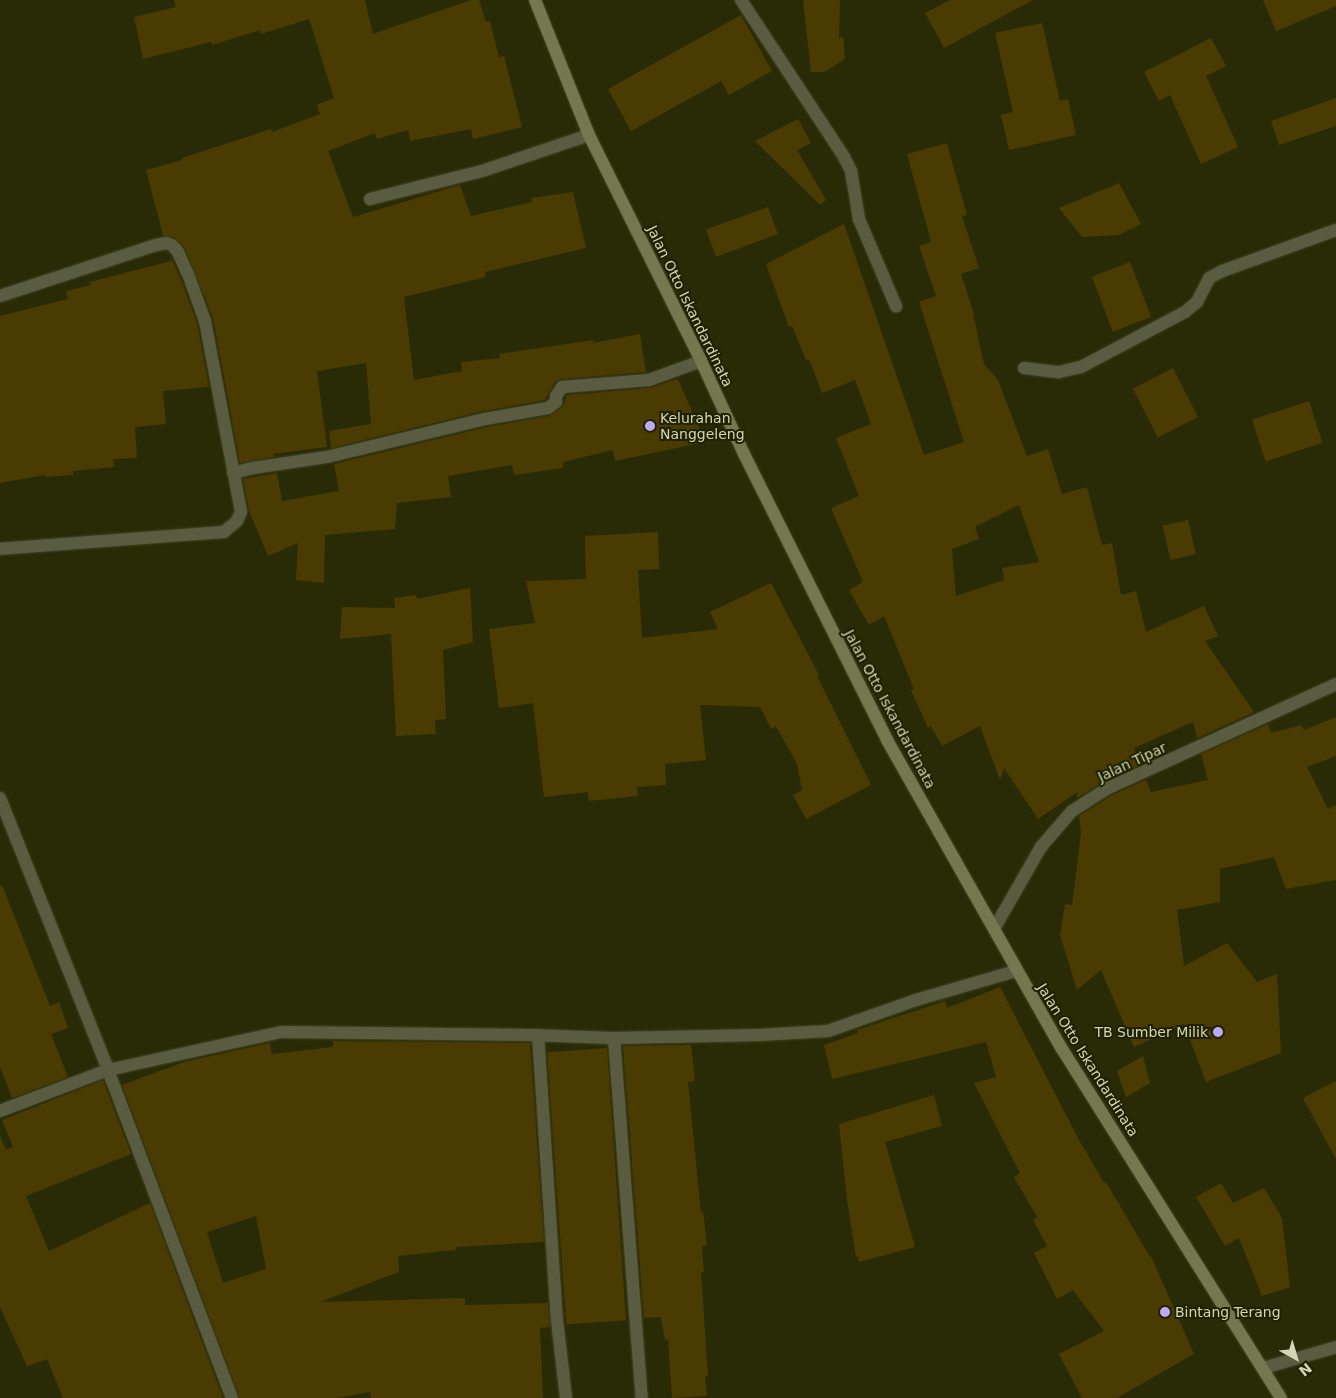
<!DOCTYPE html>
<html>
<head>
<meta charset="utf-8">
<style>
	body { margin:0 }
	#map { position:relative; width:1336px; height:1398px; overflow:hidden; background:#292b07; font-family:"DejaVu Sans",sans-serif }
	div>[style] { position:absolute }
	.building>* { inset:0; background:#4a3b03; transform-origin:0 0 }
	.roads { filter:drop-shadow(0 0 1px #444623) drop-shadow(0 0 1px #444623) }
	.service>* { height:12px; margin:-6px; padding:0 6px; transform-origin:6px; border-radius:6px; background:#5a5c42 }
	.minor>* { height:12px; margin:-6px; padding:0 6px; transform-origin:6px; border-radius:6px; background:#5a5c42 }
	.secondary>* { height:12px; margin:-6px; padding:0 6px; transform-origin:6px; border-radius:6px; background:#75784f }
	.dots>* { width:14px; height:14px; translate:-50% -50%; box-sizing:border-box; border:2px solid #202100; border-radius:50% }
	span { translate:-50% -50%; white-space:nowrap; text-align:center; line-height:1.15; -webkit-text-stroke:4px #202100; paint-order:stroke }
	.street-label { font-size:14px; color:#d3d6b5 }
	.poi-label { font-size:14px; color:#d3d6b5 }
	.left { translate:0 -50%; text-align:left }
	.right { translate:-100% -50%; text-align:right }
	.north { position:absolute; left:1271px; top:1333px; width:50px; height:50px; -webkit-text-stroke:4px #202100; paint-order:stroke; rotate:141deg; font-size:14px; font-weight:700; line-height:20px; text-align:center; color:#d3d6b5 }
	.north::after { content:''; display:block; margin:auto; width:18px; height:22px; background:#d3d6b5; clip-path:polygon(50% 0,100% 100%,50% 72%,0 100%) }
</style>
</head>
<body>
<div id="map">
	<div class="building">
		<div style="clip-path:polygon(174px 0,365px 0,373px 34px,471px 0,479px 0,486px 22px,490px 21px,499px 57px,504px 56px,522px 127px,473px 139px,471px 129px,410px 141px,408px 130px,377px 139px,375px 133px,328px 151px,353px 217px,460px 185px,471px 216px,532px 202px,531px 198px,573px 192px,586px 248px,485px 272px,486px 277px,404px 297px,414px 380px,462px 371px,461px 362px,500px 358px,499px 354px,593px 340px,593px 343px,640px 334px,646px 372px,561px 379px,555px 382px,545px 400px,483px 411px,331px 448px,329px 431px,371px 424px,366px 363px,317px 371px,327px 447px,273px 454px,274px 457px,240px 463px,213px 318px,185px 248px,175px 238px,163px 235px,146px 170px,182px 160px,182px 158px,271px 129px,272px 132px,320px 114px,317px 105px,334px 98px,309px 19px,261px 34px,260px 30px,212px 45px,211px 42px,143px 59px,134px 17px,176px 7px)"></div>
		<div style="clip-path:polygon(803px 0,840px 0,839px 38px,843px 37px,845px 59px,824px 72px,811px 72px)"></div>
		<div style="clip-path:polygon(950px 0,1033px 0,944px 48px,925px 13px)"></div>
		<div style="clip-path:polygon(1263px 0,1336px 0,1336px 6px,1276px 31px)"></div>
		<div style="clip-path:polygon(741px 15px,772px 71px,729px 95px,721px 81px,631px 131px,608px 89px)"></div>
		<div style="clip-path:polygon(1042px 23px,1060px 101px,1068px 99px,1076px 135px,1009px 150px,1001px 115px,1013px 112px,995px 33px)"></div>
		<div style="clip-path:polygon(1211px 38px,1226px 66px,1206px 76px,1238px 147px,1201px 164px,1170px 95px,1159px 101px,1144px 72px)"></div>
		<div style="clip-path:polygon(1336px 98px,1336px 126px,1279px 145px,1271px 121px)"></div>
		<div style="clip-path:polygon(798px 119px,811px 143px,797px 150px,826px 200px,820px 205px,755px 141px)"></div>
		<div style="clip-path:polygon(evenodd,947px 143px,967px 215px,962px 216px,979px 268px,961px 274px,974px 314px,973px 314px,984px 364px,998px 380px,1027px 456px,1048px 449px,1062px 494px,1087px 487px,1102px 545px,1112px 543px,1121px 595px,1136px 591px,1146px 632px,1204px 606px,1218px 636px,1205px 641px,1254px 712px,1197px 738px,1193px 722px,1134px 748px,1140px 765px,1105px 781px,1077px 798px,1077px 792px,1038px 819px,1004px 768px,1000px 780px,980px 726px,942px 746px,931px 726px,928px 728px,911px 690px,914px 689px,884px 616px,869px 625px,849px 590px,863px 582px,831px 508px,859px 496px,836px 438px,871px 424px,855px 380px,822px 393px,809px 359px,806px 360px,792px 326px,789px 327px,766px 264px,844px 224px,924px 455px,964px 442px,919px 302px,936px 296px,919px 246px,931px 242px,907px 154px,947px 143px,1019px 505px,1039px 562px,1002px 568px,1004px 580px,956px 596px,952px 549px,979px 539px,975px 527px,1019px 505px)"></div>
		<div style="clip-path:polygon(1119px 183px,1141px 224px,1119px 235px,1082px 237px,1059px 208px)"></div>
		<div style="left:768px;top:207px;width:29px;height:66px;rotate:70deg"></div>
		<div style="clip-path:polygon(169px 254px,180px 277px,197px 323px,209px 387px,163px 391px,166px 424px,135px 427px,137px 458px,113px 459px,114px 467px,73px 471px,73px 475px,45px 477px,45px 475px,0 483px,0 316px,68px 299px,66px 291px,91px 285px,90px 282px,171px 261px)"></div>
		<div style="left:1130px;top:262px;width:59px;height:41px;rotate:69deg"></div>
		<div style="left:1173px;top:368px;width:55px;height:45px;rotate:63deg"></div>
		<div style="clip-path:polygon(678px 379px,705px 442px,615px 461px,613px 450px,563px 462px,563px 468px,514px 475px,512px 465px,448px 476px,451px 497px,397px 503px,395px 529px,325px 535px,324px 583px,296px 580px,298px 543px,268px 556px,249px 511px,243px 479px,277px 473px,282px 501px,339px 491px,334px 464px,487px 427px,550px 416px,563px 406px,567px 395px,650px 388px)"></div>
		<div style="left:1309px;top:401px;width:44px;height:60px;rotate:72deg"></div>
		<div style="left:1188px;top:520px;width:35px;height:26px;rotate:77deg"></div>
		<div style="clip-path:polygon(658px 532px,659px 569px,638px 570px,642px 638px,718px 629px,710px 612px,771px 583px,819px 675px,817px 676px,871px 785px,806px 819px,793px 795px,802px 790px,797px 764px,776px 726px,771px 729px,760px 707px,700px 705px,706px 760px,665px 764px,666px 785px,637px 787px,638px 796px,589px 801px,588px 792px,544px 797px,533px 703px,499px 708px,489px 629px,535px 623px,526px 581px,586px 579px,585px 536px)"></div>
		<div style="clip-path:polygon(470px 588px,473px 642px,443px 650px,446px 719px,435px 720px,436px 734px,396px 736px,391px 634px,340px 639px,342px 607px,395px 608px,394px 598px,416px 595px,417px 599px)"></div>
		<div style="clip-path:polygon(1336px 717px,1336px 756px,1307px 767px,1328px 809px,1336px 805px,1336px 880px,1286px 889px,1274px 857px,1220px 869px,1220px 902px,1177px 910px,1184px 966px,1227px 943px,1257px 982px,1277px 974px,1281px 1053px,1206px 1082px,1184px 1024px,1134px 1047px,1101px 970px,1077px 990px,1060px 935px,1065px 904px,1072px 905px,1081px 833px,1079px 816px,1112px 795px,1146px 780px,1151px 792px,1208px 780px,1201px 754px,1268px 724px,1271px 733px,1302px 725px,1304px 730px)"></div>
		<div style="clip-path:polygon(2px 885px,50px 1006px,59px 1002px,68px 1028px,51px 1034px,68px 1077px,12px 1098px,0 1067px,0 886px)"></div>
		<div style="clip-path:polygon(1000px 987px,1079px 1140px,1104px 1183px,1106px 1182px,1150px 1257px,1151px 1256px,1194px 1354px,1117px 1398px,1082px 1398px,1059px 1354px,1104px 1331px,1073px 1290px,1057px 1299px,1034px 1253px,1047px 1246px,1033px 1220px,1037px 1217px,1014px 1177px,1020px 1173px,974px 1083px,996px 1077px,986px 1042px,832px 1079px,824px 1045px,858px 1033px,857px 1030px,945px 1001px,947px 1008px)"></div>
		<div style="clip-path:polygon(evenodd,333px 1041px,530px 1043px,544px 1242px,456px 1247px,456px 1250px,398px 1256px,399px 1272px,320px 1302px,465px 1298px,465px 1305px,548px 1303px,550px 1327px,540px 1328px,543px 1398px,371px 1398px,370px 1392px,338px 1398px,240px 1398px,122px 1085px,184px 1062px,270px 1043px,272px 1054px,333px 1047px,333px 1041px,256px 1216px,266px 1269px,223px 1283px,207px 1232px,256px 1216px)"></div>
		<div style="clip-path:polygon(691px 1045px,695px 1081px,688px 1082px,701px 1213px,703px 1212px,707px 1245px,702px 1246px,704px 1272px,701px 1272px,708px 1376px,705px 1376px,707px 1396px,672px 1398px,668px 1339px,665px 1340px,661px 1317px,644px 1318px,623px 1046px)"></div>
		<div style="left:607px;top:1048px;width:273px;height:60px;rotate:86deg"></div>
		<div style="clip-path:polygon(1143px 1056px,1150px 1083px,1126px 1097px,1117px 1071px)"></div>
		<div style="clip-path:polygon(103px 1080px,131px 1154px,26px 1196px,49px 1251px,150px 1203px,223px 1398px,63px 1398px,47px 1359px,27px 1366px,0 1307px,0 1136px,6px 1150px,13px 1147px,2px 1120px)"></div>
		<div style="clip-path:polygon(1336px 1081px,1336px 1159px,1303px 1098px)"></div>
		<div style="clip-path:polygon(934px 1095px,942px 1126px,885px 1142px,915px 1247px,859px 1262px,858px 1256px,856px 1257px,847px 1200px,839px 1124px)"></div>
		<div style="clip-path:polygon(1221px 1183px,1233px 1203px,1264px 1188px,1282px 1218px,1290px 1287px,1262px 1296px,1239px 1238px,1225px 1246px,1196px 1197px)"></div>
	</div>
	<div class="roads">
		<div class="service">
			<div style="left:370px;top:199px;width:115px;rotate:-14deg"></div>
			<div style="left:482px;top:171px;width:113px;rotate:-18.6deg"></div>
		</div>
		<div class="minor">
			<div style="left:741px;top:0;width:188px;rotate:56.7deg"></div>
			<div style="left:844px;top:157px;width:16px;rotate:63deg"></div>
			<div style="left:851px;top:171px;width:49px;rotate:80.5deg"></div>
			<div style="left:859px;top:219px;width:95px;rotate:67deg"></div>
			<div style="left:0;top:296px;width:164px;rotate:-18.1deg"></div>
			<div style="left:156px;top:245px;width:10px;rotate:-11deg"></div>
			<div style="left:166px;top:243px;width:6px;rotate:18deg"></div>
			<div style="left:172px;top:245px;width:9px;rotate:49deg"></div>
			<div style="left:178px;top:252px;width:24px;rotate:66deg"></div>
			<div style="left:188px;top:274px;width:50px;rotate:70.1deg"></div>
			<div style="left:205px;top:321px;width:194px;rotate:79.3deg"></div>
			<div style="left:241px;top:512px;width:10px;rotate:114deg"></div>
			<div style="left:237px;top:521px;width:17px;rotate:140deg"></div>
			<div style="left:224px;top:532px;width:225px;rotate:175.7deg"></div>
			<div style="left:1024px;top:368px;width:35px;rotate:7deg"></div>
			<div style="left:1059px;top:372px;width:23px;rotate:-13deg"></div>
			<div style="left:1081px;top:367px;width:118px;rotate:-27.9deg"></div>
			<div style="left:1185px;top:312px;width:16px;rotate:-40deg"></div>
			<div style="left:1197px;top:302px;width:27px;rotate:-63deg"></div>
			<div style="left:1209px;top:278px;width:15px;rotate:-28deg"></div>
			<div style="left:1222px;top:271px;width:121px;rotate:-19.8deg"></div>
			<div style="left:233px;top:473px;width:21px;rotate:-14deg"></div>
			<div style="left:253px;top:468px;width:75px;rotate:-8.5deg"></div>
			<div style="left:327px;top:457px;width:163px;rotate:-13.5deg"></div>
			<div style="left:485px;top:419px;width:64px;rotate:-9.9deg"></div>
			<div style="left:548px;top:408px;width:10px;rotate:-37deg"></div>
			<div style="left:556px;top:402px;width:6px;rotate:-90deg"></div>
			<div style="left:556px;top:396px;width:11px;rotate:-56deg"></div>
			<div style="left:562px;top:387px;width:87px;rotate:-4.6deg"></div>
			<div style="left:649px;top:380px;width:55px;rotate:-20.1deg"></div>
			<div style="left:0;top:798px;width:293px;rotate:68.3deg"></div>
			<div style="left:108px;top:1070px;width:351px;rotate:69.3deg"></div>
			<div style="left:994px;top:929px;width:95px;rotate:-60.2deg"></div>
			<div style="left:1041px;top:847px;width:48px;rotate:-49.3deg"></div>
			<div style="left:1072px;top:811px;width:43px;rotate:-32.6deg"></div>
			<div style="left:1108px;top:788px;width:251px;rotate:-24.5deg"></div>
			<div style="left:538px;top:1035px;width:286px;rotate:86.2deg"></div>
			<div style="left:557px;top:1320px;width:79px;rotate:83.4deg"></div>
			<div style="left:614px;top:1038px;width:361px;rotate:85.6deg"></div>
			<div style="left:0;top:1111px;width:116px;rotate:-20.8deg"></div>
			<div style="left:108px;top:1070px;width:177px;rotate:-12.4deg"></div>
			<div style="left:281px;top:1032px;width:250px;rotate:0.7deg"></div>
			<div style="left:531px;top:1035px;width:83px;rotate:2.1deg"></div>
			<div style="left:614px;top:1038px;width:145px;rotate:-1.2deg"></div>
			<div style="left:759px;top:1035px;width:69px;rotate:-3.3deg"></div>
			<div style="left:828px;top:1031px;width:93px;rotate:-19.4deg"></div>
			<div style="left:916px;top:1000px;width:104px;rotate:-16.2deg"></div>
			<div style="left:1263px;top:1368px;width:76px;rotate:-16deg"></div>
		</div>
		<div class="secondary">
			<div style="left:535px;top:0;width:145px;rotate:68.2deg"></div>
			<div style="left:589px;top:135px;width:252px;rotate:63.6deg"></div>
			<div style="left:701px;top:361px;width:102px;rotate:65.2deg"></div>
			<div style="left:744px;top:454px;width:320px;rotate:63.4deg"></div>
			<div style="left:887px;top:740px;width:355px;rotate:60.5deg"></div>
			<div style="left:1062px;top:1049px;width:412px;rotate:57.9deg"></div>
		</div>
	</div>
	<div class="dots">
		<div style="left:650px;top:426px;background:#b9abf7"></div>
		<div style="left:1218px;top:1032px;background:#b9abf7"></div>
		<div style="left:1165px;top:1312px;background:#b9abf7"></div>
	</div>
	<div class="street-label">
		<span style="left:690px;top:306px;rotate:64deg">Jalan Otto Iskandardinata</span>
		<span style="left:890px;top:709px;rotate:62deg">Jalan Otto Iskandardinata</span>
		<span style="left:1132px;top:762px;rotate:-25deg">Jalan Tipar</span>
		<span style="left:1088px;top:1060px;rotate:58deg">Jalan Otto Iskandardinata</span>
	</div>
	<div class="poi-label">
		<span class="left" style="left:660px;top:426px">Kelurahan<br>Nanggeleng</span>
		<span class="right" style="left:1208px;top:1032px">TB Sumber Milik</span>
		<span class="left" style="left:1175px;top:1312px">Bintang Terang</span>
	</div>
	<div class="north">N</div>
</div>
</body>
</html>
